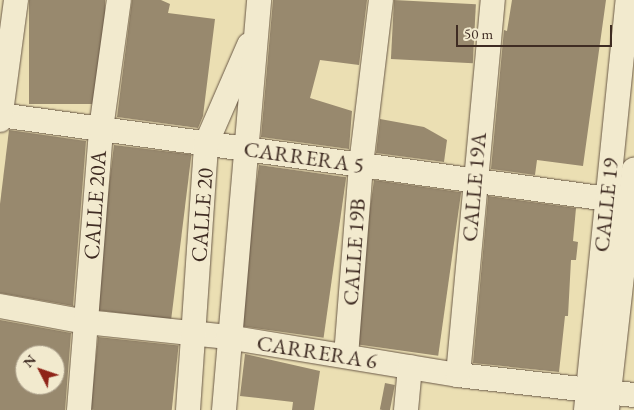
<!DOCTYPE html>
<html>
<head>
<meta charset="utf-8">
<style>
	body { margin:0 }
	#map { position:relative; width:634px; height:410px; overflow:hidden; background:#ebdfb3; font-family:"EB Garamond",serif }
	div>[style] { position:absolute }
	.building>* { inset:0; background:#98896e; transform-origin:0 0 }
	.roads { filter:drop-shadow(0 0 1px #6a5947) drop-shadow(0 0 1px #6a5947) }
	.minor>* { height:24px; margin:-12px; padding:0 12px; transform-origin:12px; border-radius:12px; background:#f2eace }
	span { translate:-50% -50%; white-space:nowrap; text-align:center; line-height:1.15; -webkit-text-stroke:4.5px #f2eace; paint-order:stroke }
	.street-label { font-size:22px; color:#3f2c23 }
	.north { position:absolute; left:15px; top:345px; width:50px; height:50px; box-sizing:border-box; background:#f2eace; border:1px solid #aa9e8a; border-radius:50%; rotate:311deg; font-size:14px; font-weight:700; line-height:20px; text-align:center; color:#3f2c23 }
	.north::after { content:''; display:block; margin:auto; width:18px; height:22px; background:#8f2418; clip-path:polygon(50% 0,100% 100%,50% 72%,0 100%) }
	.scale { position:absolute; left:456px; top:25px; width:156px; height:22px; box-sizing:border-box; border:2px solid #3f2c23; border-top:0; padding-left:6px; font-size:15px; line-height:18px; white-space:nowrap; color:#3f2c23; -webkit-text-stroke:4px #f2eace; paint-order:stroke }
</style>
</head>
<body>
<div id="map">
	<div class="building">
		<div style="left:29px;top:0;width:76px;height:104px"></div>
		<div style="clip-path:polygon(132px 0,161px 0,170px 4px,168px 13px,215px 19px,203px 116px,198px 128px,117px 117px)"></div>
		<div style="clip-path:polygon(273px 0,367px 0,359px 65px,320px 60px,310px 98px,352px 111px,349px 149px,261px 137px)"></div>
		<div style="left:394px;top:0;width:82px;height:59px;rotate:3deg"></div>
		<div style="clip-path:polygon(512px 0,606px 0,583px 166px,537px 160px,535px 175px,491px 169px,504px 30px,507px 31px)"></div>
		<div style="clip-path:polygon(380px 119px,424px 127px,447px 140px,444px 162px,376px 153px)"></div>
		<div style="clip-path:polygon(9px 130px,86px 141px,73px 306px,0 293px,0 204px)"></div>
		<div style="left:114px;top:145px;width:78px;height:166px;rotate:7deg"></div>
		<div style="left:259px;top:165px;width:88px;height:162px;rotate:8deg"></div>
		<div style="left:374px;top:180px;width:88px;height:165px;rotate:8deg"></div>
		<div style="clip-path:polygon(488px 196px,576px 208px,573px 241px,578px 242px,576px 260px,571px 260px,568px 316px,565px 316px,559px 372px,473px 363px)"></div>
		<div style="clip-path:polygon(evenodd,0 320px,71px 333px,65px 410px,0 410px,0 320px,25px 355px,55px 355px,55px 385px,25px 385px,25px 355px)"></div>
		<div style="left:98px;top:337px;width:81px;height:73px;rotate:6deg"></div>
		<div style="clip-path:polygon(245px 354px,320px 371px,314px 410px,292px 410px,293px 402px,240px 396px)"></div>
		<div style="left:385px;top:383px;width:10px;height:27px;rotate:11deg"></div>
	</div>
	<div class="roads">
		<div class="minor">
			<div style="left:0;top:115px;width:614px;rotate:7.87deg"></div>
			<div style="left:0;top:120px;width:121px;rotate:-82.4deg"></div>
			<div style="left:0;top:306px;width:87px;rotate:10.5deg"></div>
			<div style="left:86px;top:322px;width:143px;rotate:6deg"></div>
			<div style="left:228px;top:337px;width:233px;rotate:9.4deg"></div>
			<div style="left:458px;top:375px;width:177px;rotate:6.5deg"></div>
			<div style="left:346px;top:356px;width:192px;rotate:-85.5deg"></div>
			<div style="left:361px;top:165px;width:166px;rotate:-83.1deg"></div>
			<div style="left:458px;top:375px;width:377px;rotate:-84.7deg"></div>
			<div style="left:79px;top:410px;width:282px;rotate:-85.5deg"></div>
			<div style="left:101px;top:129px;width:130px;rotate:-82.1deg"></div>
			<div style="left:188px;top:410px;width:267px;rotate:-86.1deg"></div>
			<div style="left:206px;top:144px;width:108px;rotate:-66.5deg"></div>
			<div style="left:224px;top:410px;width:411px;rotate:-85.1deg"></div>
			<div style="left:406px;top:410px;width:43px;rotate:-84.7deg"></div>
			<div style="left:586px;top:410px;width:412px;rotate:-84.2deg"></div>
			<div style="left:607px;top:410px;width:242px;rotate:-83.6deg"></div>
		</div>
	</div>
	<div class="street-label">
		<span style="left:304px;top:157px;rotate:8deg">CARRERA 5</span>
		<span style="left:474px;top:187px;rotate:-85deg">CALLE 19A</span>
		<span style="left:95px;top:205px;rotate:-86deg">CALLE 20A</span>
		<span style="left:606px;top:205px;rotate:-84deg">CALLE 19</span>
		<span style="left:202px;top:215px;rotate:-86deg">CALLE 20</span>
		<span style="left:354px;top:252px;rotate:-86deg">CALLE 19B</span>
		<span style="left:317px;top:352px;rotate:9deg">CARRERA 6</span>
	</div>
	<div class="north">N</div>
	<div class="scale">50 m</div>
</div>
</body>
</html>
